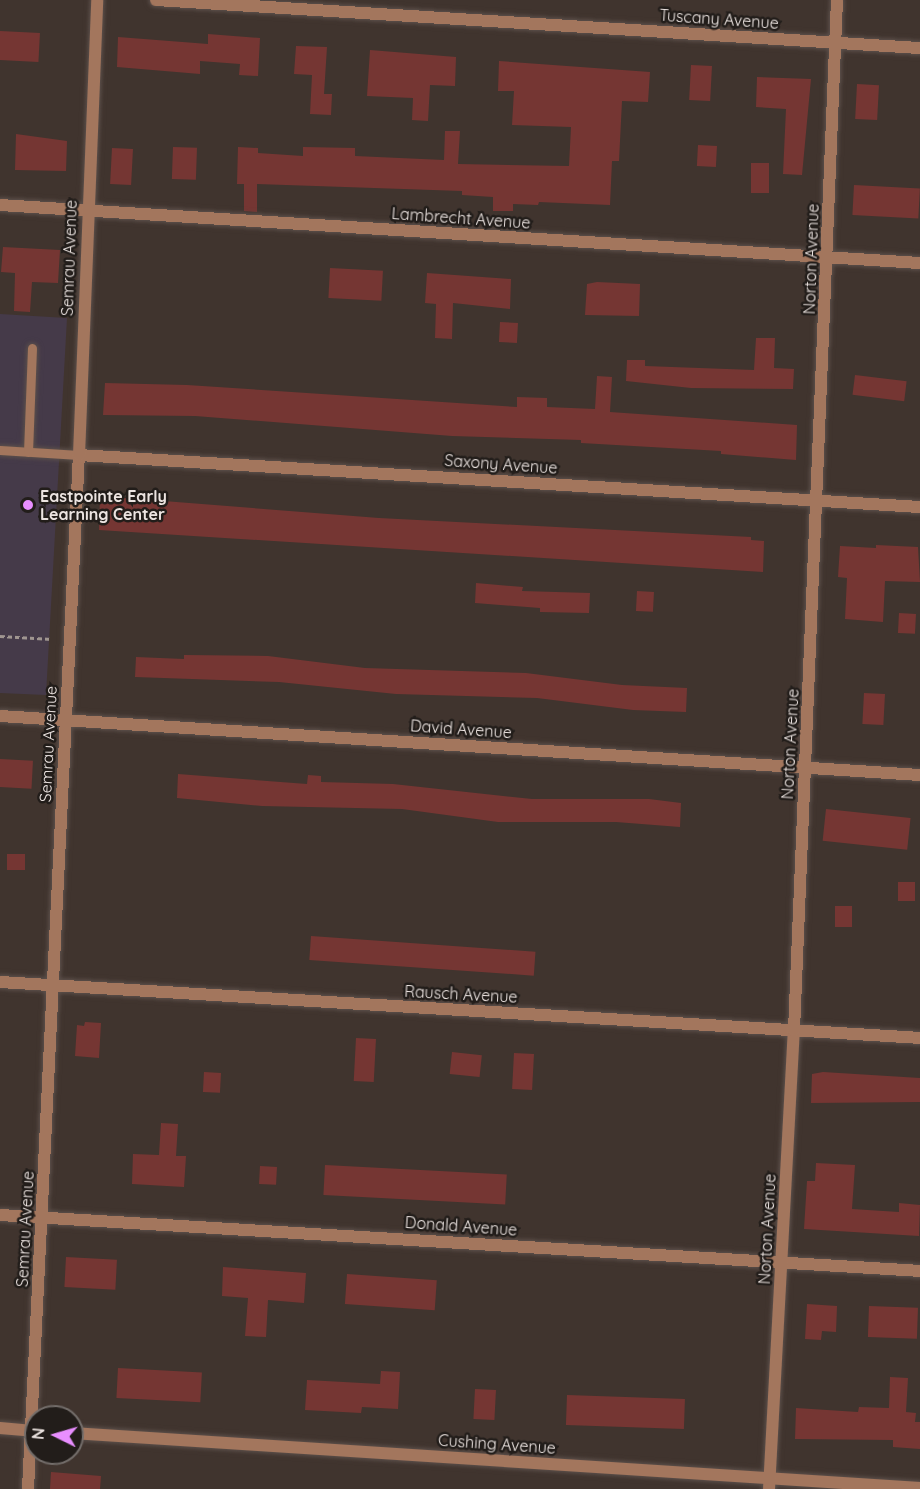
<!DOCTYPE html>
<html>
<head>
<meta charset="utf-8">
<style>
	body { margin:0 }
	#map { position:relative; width:920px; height:1489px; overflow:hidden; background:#40342e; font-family:Quicksand,sans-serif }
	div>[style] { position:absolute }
	.education>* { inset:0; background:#453a49 }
	.building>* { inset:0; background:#753633; transform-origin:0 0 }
	.path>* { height:3px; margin-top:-1.5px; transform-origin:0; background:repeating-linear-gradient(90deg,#9f9590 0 4.5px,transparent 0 7.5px) }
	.roads { filter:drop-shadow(0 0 2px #5c504b) drop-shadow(0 0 2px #5c504b) }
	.lane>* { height:9px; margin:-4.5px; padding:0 4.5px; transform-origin:4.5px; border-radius:4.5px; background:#a3765d }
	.street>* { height:12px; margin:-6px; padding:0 6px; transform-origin:6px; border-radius:6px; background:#a3765d }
	.dots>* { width:16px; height:16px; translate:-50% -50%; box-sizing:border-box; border:3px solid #221d1a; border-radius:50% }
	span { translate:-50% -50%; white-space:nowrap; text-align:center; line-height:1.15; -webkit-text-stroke:5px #221d1a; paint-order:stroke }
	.street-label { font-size:16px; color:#ece4e1 }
	.poi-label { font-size:16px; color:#ece4e1; font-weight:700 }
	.left { translate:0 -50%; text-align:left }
	.north { position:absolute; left:24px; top:1405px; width:60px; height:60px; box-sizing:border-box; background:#221d1a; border:2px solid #736d6a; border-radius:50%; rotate:275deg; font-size:16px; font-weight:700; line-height:24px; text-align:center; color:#ece4e1 }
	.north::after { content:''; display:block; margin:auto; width:21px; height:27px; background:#e88eff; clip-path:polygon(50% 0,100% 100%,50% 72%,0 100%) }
</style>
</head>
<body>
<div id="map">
	<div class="education">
		<div style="clip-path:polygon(0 314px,67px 318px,46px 695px,0 693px)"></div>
	</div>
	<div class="building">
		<div style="left:0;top:31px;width:40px;height:29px;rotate:3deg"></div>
		<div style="clip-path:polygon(208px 34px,260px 38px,258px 76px,239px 75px,240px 64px,200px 61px,200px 74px,117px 67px,118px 37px,208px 44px)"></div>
		<div style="clip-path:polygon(296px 46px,327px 47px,324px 94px,332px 94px,331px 115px,310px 114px,312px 75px,294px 74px)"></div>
		<div style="clip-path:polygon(370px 50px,456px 57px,455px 86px,430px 85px,428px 121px,412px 120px,413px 98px,367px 96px)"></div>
		<div style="clip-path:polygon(499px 61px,650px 72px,648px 102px,622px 101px,619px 161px,612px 161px,610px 205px,539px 202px,538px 205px,513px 204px,513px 211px,493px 211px,493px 197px,462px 195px,462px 191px,257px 184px,257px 212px,244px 211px,244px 184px,237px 184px,238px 147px,258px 148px,258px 153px,303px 156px,303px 147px,355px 148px,355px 156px,444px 160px,445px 131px,460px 131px,458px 164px,569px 166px,571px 127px,512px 125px,514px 91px,498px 91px)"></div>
		<div style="left:691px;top:65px;width:21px;height:35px;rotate:3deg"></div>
		<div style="clip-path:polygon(757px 77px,811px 79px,802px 175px,783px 174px,786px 109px,756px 107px)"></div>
		<div style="left:857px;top:84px;width:22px;height:35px;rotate:3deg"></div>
		<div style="clip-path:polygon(16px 134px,67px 141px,66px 171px,15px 170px)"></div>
		<div style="left:698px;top:145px;width:19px;height:21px;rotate:3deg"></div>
		<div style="left:173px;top:147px;width:24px;height:32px;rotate:2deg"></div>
		<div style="left:112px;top:148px;width:21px;height:36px;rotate:3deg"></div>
		<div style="left:751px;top:163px;width:18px;height:30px"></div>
		<div style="left:854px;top:185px;width:66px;height:30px;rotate:3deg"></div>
		<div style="clip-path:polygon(3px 247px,60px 250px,58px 283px,32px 282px,30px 312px,14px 311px,15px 273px,1px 272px)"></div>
		<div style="left:330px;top:268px;width:53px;height:30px;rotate:3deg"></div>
		<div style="clip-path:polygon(427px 273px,511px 279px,510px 309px,453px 303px,452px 339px,435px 338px,436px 304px,425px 303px)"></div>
		<div style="clip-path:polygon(597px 282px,640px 284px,639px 316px,585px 315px,587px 284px)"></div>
		<div style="left:500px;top:322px;width:18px;height:20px;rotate:3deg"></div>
		<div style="clip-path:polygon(756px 338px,775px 338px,774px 368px,794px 369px,793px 389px,691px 388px,626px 381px,627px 360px,645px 360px,645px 366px,754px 370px)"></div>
		<div style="left:855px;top:375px;width:52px;height:20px;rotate:7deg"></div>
		<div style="clip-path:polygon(597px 376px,612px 377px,610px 412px,797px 425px,796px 460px,721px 454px,721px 451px,581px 443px,581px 440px,452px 436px,195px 416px,103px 415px,105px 383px,187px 385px,517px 407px,517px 397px,547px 398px,547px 407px,595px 409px)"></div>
		<div style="clip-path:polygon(100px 496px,379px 518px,751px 537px,751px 540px,764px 541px,763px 572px,99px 530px)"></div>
		<div style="clip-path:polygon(876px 545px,918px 547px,920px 582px,885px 581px,883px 622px,845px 619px,847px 578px,838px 577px,840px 546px,876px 548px)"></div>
		<div style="clip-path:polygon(476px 583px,523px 587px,522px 591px,590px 593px,589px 613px,540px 612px,540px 608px,475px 603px)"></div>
		<div style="left:637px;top:591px;width:17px;height:20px;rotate:3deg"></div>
		<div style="left:899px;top:613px;width:17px;height:20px;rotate:3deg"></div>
		<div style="clip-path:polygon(184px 655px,268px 656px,365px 668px,526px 673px,622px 685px,687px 688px,686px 712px,633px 710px,537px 698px,396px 694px,279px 682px,135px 677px,136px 657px,184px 659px)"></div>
		<div style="left:864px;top:693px;width:21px;height:31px;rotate:3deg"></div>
		<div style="left:0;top:759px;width:33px;height:28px;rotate:3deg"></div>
		<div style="clip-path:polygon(178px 774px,307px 784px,308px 775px,321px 776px,321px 782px,393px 784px,532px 799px,649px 799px,681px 803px,680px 827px,616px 822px,498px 822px,402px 809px,262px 806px,177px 798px)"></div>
		<div style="left:826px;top:809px;width:85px;height:32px;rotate:6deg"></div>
		<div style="left:7px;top:854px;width:18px;height:16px"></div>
		<div style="left:898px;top:882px;width:17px;height:19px"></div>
		<div style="left:835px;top:906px;width:17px;height:21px"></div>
		<div style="left:311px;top:936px;width:225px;height:24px;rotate:4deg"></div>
		<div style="clip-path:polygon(85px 1022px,101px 1023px,99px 1058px,75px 1056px,77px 1025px,84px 1026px)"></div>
		<div style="left:356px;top:1038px;width:20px;height:43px;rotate:3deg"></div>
		<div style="left:452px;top:1052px;width:30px;height:22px;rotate:6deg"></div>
		<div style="left:514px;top:1053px;width:20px;height:36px;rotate:3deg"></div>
		<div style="left:204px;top:1072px;width:17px;height:20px;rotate:3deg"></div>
		<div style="clip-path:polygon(823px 1072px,920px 1078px,920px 1102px,811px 1103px,812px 1074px)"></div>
		<div style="clip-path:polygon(161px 1123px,178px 1124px,176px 1156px,186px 1156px,184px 1187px,132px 1184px,133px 1154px,159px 1155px)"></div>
		<div style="clip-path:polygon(816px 1163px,855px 1165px,852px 1209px,899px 1212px,899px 1203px,920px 1205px,919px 1236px,804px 1229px,807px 1181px,815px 1181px)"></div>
		<div style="left:325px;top:1165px;width:182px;height:30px;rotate:3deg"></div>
		<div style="left:260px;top:1166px;width:17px;height:18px;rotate:3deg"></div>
		<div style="left:66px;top:1257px;width:51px;height:30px;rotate:3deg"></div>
		<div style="clip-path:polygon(223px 1267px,306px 1273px,304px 1303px,268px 1300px,266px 1337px,245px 1336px,248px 1298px,222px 1296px)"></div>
		<div style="left:347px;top:1274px;width:90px;height:30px;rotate:4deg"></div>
		<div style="clip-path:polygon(807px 1304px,837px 1306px,836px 1332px,822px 1331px,821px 1340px,805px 1339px)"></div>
		<div style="left:869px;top:1306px;width:49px;height:31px;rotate:2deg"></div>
		<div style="left:118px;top:1368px;width:84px;height:30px;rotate:3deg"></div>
		<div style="clip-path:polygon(381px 1371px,400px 1372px,398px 1409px,362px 1407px,361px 1413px,305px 1410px,307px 1380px,380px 1384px)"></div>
		<div style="clip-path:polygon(890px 1377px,908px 1378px,906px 1412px,916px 1413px,915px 1422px,920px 1422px,920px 1449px,893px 1447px,893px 1440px,795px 1439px,796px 1408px,858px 1412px,859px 1407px,889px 1408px)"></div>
		<div style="left:475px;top:1389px;width:21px;height:30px;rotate:3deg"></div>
		<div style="left:567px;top:1395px;width:118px;height:30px;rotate:2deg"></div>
		<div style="clip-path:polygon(51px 1472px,101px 1476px,100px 1489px,50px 1489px)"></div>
	</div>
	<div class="path">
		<div style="left:0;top:636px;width:52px;rotate:3.3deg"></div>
	</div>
	<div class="roads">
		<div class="lane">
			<div style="left:0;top:450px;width:79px;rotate:3.6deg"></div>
			<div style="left:28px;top:452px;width:104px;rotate:-87.8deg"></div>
		</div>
		<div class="street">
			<div style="left:156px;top:0;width:766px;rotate:3.6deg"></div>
			<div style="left:0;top:205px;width:922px;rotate:3.61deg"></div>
			<div style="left:79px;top:455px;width:843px;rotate:3.54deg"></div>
			<div style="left:0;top:716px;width:922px;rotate:3.67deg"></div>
			<div style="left:0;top:982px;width:922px;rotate:3.48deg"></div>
			<div style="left:0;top:1215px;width:922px;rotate:3.48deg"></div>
			<div style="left:0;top:1428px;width:36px;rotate:5deg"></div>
			<div style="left:72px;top:1433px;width:850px;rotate:3.71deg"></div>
			<div style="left:28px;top:1489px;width:1035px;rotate:-87.18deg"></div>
			<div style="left:79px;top:455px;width:455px;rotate:-87.7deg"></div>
			<div style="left:769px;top:1489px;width:460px;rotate:-86.9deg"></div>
			<div style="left:794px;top:1030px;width:1031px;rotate:-87.61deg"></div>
		</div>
	</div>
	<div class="dots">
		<div style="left:28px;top:505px;background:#e88eff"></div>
	</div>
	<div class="street-label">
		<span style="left:719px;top:19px;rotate:4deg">Tuscany Avenue</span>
		<span style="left:461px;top:218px;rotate:4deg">Lambrecht Avenue</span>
		<span style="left:69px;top:258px;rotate:-88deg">Semrau Avenue</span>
		<span style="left:811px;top:259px;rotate:-88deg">Norton Avenue</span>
		<span style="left:501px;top:464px;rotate:4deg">Saxony Avenue</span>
		<span style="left:461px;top:729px;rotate:4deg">David Avenue</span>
		<span style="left:48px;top:744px;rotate:-87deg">Semrau Avenue</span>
		<span style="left:790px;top:744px;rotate:-87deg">Norton Avenue</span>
		<span style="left:461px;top:994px;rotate:3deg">Rausch Avenue</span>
		<span style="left:461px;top:1226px;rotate:4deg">Donald Avenue</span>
		<span style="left:25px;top:1229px;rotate:-87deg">Semrau Avenue</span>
		<span style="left:767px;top:1229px;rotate:-87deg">Norton Avenue</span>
		<span style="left:497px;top:1444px;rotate:4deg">Cushing Avenue</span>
	</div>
	<div class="poi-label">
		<span class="left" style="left:40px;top:505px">Eastpointe Early<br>Learning Center</span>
	</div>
	<div class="north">N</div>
</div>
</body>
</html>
